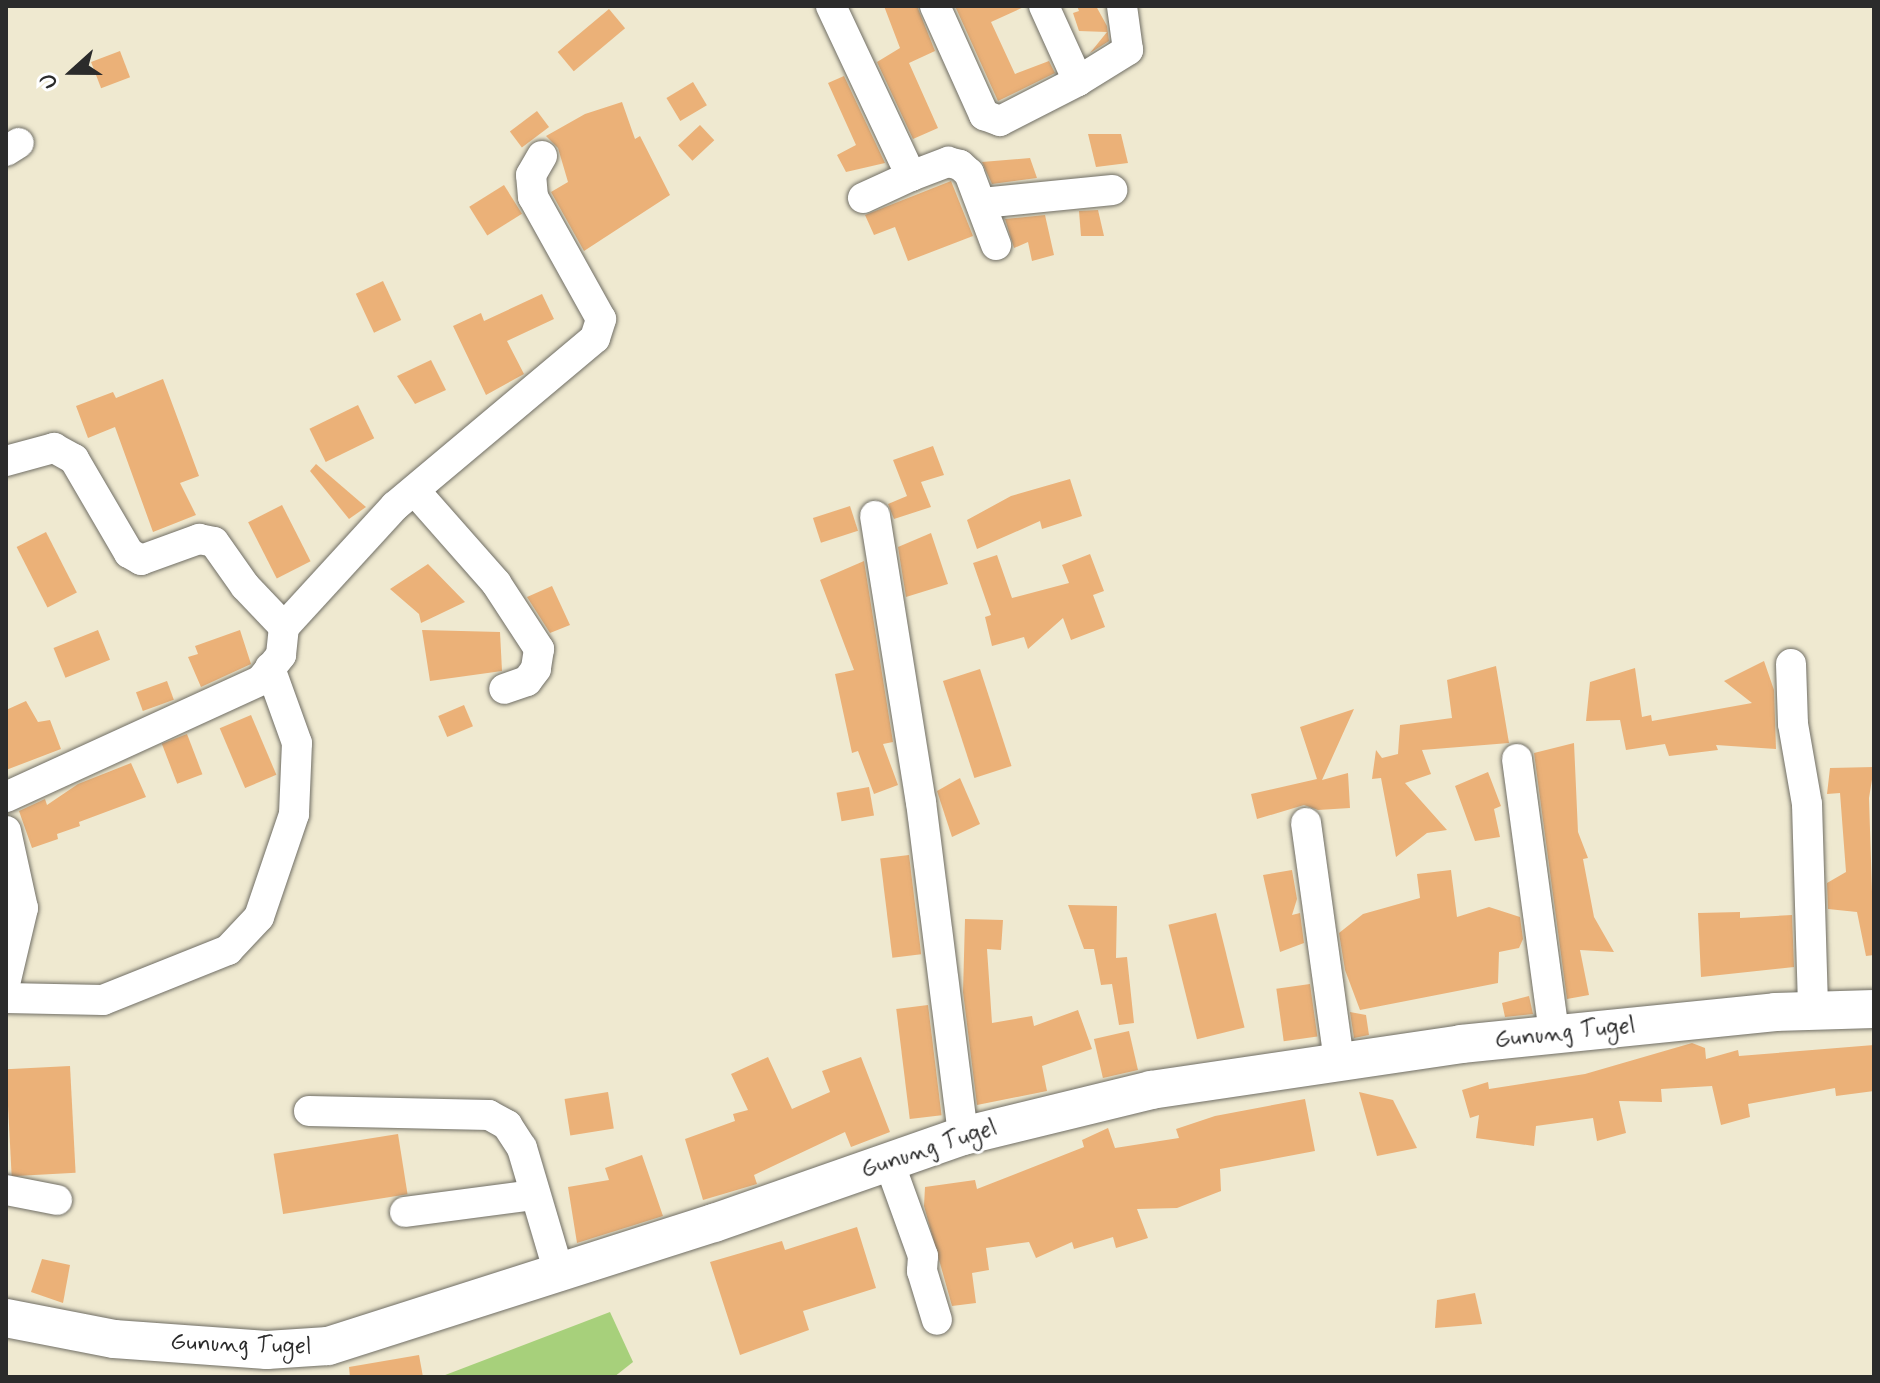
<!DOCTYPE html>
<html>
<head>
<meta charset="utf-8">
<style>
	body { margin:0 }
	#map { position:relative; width:1880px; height:1383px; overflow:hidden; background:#efe9d0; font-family:Mynerve,sans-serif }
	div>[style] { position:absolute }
	.green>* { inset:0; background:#a7d07b }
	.building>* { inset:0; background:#ebb178; transform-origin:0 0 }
	.roads { filter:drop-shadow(0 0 2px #706e65) drop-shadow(0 0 2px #706e65) }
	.minor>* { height:30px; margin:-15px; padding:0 15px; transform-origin:15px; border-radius:15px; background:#fff }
	.major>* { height:38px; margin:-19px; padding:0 19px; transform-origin:19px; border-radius:19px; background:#fff }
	span { translate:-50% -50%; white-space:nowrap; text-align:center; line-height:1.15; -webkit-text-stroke:6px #fff; paint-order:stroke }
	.street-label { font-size:24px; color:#2b2b2b }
	.frame { position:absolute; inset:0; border:8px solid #2b2b2b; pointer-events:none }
	.north { position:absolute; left:32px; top:32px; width:80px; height:80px; -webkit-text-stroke:6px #fff; paint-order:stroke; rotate:249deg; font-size:22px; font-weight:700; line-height:32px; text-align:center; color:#2b2b2b }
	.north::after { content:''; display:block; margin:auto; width:28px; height:36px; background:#2b2b2b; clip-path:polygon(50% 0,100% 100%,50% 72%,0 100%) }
</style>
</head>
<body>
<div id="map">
	<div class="green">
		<div style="clip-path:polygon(610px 1312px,633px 1362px,614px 1377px,440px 1377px)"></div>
	</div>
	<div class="building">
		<div style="clip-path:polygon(884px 6px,917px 6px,935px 51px,909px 63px,938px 128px,913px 139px,877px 62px,900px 48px)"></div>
		<div style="clip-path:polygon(955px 6px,1026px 6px,991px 22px,1015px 74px,1049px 61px,1055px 73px,998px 101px)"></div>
		<div style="clip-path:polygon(1077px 6px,1096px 6px,1107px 26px,1109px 41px,1090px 53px,1107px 32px,1079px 31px,1073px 13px,1079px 11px)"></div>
		<div style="left:609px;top:9px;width:25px;height:67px;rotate:50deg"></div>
		<div style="left:120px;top:51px;width:28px;height:31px;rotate:69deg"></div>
		<div style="clip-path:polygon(844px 76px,885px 163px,846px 172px,837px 155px,856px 145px,828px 83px)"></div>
		<div style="left:693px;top:82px;width:27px;height:31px;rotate:59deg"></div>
		<div style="clip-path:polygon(622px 102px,635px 139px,640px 136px,670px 195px,584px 251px,551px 192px,568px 182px,558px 148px,546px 136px,585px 114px)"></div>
		<div style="left:537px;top:111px;width:20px;height:34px;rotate:53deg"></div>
		<div style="left:700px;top:125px;width:21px;height:30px;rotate:47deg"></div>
		<div style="clip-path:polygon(1088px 134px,1121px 134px,1128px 163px,1096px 167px)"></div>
		<div style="clip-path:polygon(1030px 158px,1037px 178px,992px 184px,982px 162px)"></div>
		<div style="clip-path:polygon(951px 181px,973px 236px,908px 261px,895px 227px,874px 235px,865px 215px)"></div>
		<div style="left:504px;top:185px;width:34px;height:41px;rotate:58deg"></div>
		<div style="clip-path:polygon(1098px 210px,1104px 236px,1081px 236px,1079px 211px)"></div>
		<div style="clip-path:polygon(1045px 215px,1054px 255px,1032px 261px,1028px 242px,1014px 248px,1005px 219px)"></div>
		<div style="left:383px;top:281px;width:43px;height:30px;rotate:65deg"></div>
		<div style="clip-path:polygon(542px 294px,554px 319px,507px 341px,524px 374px,486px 395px,453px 326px,481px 313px,484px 321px)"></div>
		<div style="clip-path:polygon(431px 360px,446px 390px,415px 404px,397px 376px)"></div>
		<div style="clip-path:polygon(163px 379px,199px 476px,180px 483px,196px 515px,153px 532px,115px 427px,88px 438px,76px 406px,113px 392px,116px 398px)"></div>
		<div style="left:358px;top:405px;width:37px;height:54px;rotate:64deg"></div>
		<div style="clip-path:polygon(933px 446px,944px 475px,921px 482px,931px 507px,894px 519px,888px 504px,907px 496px,893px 460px)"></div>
		<div style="clip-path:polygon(316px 464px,366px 507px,349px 519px,310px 471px)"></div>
		<div style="clip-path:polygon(1070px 479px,1082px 516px,1042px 529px,1040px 521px,977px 549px,967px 520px,1011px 496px)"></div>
		<div style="left:282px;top:505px;width:63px;height:38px;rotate:63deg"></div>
		<div style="left:850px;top:506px;width:26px;height:39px;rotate:72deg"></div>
		<div style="left:46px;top:532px;width:68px;height:33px;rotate:63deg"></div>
		<div style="clip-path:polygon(931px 533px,948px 584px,906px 597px,898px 547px)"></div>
		<div style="clip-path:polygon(1090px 554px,1104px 591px,1093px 595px,1105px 627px,1071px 640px,1063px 618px,1028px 649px,1024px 637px,992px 646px,985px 617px,991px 615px,973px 563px,997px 555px,1012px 598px,1069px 583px,1062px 565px)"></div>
		<div style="clip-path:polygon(864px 561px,893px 742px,883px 744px,898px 785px,874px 794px,858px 751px,852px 753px,835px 674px,854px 670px,820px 580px)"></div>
		<div style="clip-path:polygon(428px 564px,465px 602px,421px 623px,419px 614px,390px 589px)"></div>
		<div style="clip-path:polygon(552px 586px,570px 625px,550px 633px,527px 597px)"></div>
		<div style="left:98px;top:630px;width:32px;height:48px;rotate:68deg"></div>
		<div style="clip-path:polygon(240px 630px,251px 664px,201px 687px,188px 657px,198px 654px,195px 646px)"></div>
		<div style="clip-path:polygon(422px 630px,500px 632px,502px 671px,430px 681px)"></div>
		<div style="clip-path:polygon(1764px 661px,1774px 690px,1776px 749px,1716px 745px,1718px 750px,1669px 756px,1665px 744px,1626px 750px,1620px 720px,1586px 721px,1590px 682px,1635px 668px,1642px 717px,1651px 715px,1652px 721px,1752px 703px,1724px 681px)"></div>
		<div style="clip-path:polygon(1496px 666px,1509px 743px,1422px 750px,1431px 774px,1405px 783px,1447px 830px,1427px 833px,1396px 857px,1381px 778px,1372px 779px,1376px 750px,1382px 758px,1398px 754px,1400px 725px,1452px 718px,1447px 680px)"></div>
		<div style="left:980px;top:669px;width:102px;height:39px;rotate:72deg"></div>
		<div style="left:167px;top:681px;width:20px;height:33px;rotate:70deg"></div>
		<div style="clip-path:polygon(26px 701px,38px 722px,50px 720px,61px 749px,6px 770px,6px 710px)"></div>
		<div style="left:464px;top:705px;width:23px;height:28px;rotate:67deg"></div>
		<div style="clip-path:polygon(1354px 709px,1322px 780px,1348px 773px,1350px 808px,1318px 810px,1304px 805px,1257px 819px,1251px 794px,1317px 779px,1300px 727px)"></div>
		<div style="left:251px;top:715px;width:65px;height:34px;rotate:67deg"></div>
		<div style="left:187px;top:734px;width:43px;height:27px;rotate:69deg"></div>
		<div style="clip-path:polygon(1574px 743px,1578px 832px,1588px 858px,1583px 859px,1594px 917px,1614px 952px,1580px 950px,1589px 995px,1567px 999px,1534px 753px)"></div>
		<div style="clip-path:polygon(131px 763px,146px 797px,79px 822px,80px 826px,57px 834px,58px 839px,32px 848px,19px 811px,45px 799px,47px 805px,78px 784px)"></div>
		<div style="clip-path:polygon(1874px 767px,1869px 798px,1874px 955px,1866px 956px,1857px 912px,1828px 909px,1827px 883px,1846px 872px,1840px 793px,1827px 794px,1830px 768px)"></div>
		<div style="clip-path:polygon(1488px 772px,1501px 806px,1494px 809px,1500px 837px,1475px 841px,1455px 786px)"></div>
		<div style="clip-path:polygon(960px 778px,980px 824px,952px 837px,937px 791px)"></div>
		<div style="left:869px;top:787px;width:29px;height:33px;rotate:80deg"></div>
		<div style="left:909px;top:855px;width:100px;height:29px;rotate:83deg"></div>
		<div style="clip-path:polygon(1292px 870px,1297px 899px,1292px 915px,1300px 913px,1304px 943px,1280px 952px,1263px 875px)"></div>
		<div style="clip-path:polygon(1451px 870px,1457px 917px,1489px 907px,1520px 917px,1523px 939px,1519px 948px,1499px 952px,1498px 983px,1360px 1010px,1345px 970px,1339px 933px,1363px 914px,1420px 898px,1417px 874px)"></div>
		<div style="clip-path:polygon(1068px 905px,1117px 906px,1116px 958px,1127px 957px,1134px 1023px,1119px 1025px,1112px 984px,1101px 985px,1094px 949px,1084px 949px)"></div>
		<div style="clip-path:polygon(1740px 912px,1740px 918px,1792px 915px,1794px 967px,1701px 977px,1698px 913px)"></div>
		<div style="left:1216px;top:913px;width:118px;height:49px;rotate:76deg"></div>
		<div style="clip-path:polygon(965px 919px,1003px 920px,1001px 950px,987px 949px,992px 1023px,1032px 1016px,1034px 1026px,1078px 1010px,1092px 1049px,1042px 1066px,1047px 1091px,977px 1105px,963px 992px)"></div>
		<div style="left:1310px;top:984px;width:53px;height:34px;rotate:82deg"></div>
		<div style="clip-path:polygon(1529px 996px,1533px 1014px,1505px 1017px,1502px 1003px)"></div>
		<div style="left:928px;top:1005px;width:111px;height:32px;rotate:83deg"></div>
		<div style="clip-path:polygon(1350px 1012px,1366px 1015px,1369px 1035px,1354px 1038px)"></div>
		<div style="left:1129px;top:1031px;width:40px;height:36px;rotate:77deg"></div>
		<div style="clip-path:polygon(1692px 1043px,1705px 1048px,1706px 1059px,1738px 1050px,1739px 1056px,1874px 1045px,1874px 1091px,1836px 1096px,1835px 1088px,1748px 1104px,1750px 1117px,1721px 1125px,1712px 1086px,1661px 1089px,1662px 1102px,1619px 1101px,1626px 1133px,1597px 1141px,1593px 1118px,1536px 1126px,1534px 1146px,1476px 1138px,1479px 1115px,1470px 1118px,1462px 1090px,1488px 1082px,1489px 1089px,1585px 1074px)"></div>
		<div style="clip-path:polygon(768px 1057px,792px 1109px,830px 1092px,822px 1071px,861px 1057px,890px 1132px,851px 1147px,845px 1132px,754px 1175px,757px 1184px,703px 1200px,685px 1139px,735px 1121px,733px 1114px,748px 1110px,731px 1074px)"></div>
		<div style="left:70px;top:1066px;width:107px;height:64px;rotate:87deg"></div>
		<div style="left:608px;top:1092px;width:37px;height:44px;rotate:81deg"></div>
		<div style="clip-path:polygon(1359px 1092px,1393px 1100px,1417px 1148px,1377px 1156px)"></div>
		<div style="clip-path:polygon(1305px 1099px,1315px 1151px,1220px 1169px,1221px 1191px,1177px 1208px,1137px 1209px,1148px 1238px,1116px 1248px,1113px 1237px,1074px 1249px,1072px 1242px,1036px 1258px,1029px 1242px,986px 1248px,989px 1270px,972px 1273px,976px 1303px,952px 1306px,924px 1206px,925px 1187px,975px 1180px,977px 1189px,1084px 1147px,1082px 1140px,1108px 1128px,1115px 1148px,1179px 1138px,1176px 1129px,1215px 1116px)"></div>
		<div style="left:398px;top:1134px;width:61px;height:126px;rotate:81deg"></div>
		<div style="clip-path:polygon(642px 1155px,663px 1216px,577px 1243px,568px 1187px,609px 1180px,605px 1168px)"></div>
		<div style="clip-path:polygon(857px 1227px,876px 1288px,803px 1311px,809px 1330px,740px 1355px,710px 1262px,782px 1241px,785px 1250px)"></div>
		<div style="clip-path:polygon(42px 1259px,70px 1265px,63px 1303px,31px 1292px)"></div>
		<div style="clip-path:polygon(1475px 1293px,1482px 1324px,1435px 1328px,1437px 1300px)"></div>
		<div style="clip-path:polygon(419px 1355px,423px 1377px,350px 1377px,349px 1367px)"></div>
	</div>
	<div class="roads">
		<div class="minor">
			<div style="left:831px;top:6px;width:188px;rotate:64.8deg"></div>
			<div style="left:911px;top:176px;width:40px;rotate:-21deg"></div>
			<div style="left:948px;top:162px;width:12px;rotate:14deg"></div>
			<div style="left:960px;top:165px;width:12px;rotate:42deg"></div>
			<div style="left:969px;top:173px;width:77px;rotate:69.4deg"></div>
			<div style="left:935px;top:6px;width:120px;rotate:65.8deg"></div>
			<div style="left:984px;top:115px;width:17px;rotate:21deg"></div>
			<div style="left:1000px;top:121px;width:88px;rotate:-27.1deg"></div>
			<div style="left:1078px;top:81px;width:82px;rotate:-114.4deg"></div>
			<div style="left:1078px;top:81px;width:59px;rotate:-31.8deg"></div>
			<div style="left:1128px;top:50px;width:44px;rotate:-97.8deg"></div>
			<div style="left:6px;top:151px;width:15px;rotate:-32deg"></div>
			<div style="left:863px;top:198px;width:53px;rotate:-24.6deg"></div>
			<div style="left:982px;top:203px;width:131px;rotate:-5.7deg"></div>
			<div style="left:6px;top:461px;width:50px;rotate:-15.2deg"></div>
			<div style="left:54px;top:448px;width:23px;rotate:29deg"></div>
			<div style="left:74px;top:459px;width:109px;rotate:59.7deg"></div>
			<div style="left:129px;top:553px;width:14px;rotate:30deg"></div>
			<div style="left:141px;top:560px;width:62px;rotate:-19.9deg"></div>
			<div style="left:199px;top:539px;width:15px;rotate:11deg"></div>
			<div style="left:214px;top:542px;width:54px;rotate:54.8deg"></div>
			<div style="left:245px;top:586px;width:57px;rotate:46.4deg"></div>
			<div style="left:415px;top:491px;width:123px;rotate:48.6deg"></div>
			<div style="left:496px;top:583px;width:79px;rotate:56.9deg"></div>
			<div style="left:539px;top:649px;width:20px;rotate:99deg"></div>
			<div style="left:536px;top:669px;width:15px;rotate:127deg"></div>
			<div style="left:527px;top:681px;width:24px;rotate:161deg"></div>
			<div style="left:875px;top:516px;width:290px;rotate:80.9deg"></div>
			<div style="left:921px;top:802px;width:337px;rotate:82.8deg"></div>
			<div style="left:1791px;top:664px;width:60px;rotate:88.1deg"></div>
			<div style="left:1793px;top:724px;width:81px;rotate:80.1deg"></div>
			<div style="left:1807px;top:804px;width:207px;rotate:88.3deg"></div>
			<div style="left:1517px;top:759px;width:277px;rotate:82.3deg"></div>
			<div style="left:6px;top:797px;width:281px;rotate:-24.6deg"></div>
			<div style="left:261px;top:680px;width:32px;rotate:-51deg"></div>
			<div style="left:281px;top:655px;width:28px;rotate:-84deg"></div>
			<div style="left:284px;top:627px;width:164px;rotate:-47.5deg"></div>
			<div style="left:395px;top:506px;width:261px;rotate:-40deg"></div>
			<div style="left:595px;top:338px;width:20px;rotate:-72deg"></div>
			<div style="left:601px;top:319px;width:140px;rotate:-119.1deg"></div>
			<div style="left:533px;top:197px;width:22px;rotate:-95deg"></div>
			<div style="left:531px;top:175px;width:22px;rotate:-60deg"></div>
			<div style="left:1306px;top:823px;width:240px;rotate:82.1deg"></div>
			<div style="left:6px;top:831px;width:79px;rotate:77.6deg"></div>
			<div style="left:23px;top:908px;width:74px;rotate:103.3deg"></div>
			<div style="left:6px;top:998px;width:97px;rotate:1.2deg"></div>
			<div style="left:103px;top:1000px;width:135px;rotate:-21.8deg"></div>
			<div style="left:228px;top:950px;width:45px;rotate:-46.8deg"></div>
			<div style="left:259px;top:917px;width:109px;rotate:-71.2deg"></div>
			<div style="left:294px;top:814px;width:71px;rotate:-87.6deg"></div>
			<div style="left:297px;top:743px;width:80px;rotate:-109.8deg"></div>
			<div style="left:309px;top:1111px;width:180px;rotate:1.3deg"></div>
			<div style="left:489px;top:1115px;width:21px;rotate:29deg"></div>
			<div style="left:507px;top:1125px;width:27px;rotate:57deg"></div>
			<div style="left:522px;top:1148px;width:130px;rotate:73.5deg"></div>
			<div style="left:889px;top:1162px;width:100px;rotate:70.1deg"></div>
			<div style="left:923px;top:1256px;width:15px;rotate:94deg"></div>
			<div style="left:922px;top:1271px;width:51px;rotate:73deg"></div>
			<div style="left:6px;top:1190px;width:52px;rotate:11.1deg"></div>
			<div style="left:405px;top:1212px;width:131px;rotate:-7.5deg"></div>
		</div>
		<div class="major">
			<div style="left:6px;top:1318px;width:110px;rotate:11deg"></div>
			<div style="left:114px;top:1339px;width:153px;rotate:4.1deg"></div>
			<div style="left:267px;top:1350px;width:61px;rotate:-3.8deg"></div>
			<div style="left:328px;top:1346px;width:405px;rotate:-17.7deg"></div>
			<div style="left:714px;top:1223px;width:264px;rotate:-19.3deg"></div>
			<div style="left:963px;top:1136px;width:194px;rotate:-13.7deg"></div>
			<div style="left:1151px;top:1090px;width:313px;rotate:-8.4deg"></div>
			<div style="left:1461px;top:1044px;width:316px;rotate:-5.8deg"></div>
			<div style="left:1775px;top:1012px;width:99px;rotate:-1.7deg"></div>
		</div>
	</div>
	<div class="street-label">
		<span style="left:1565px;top:1033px;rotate:-6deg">Gunung Tugel</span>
		<span style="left:929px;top:1149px;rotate:-18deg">Gunung Tugel</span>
		<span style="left:241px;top:1345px;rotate:2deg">Gunung Tugel</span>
	</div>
	<div class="frame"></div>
	<div class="north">U</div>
</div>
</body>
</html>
